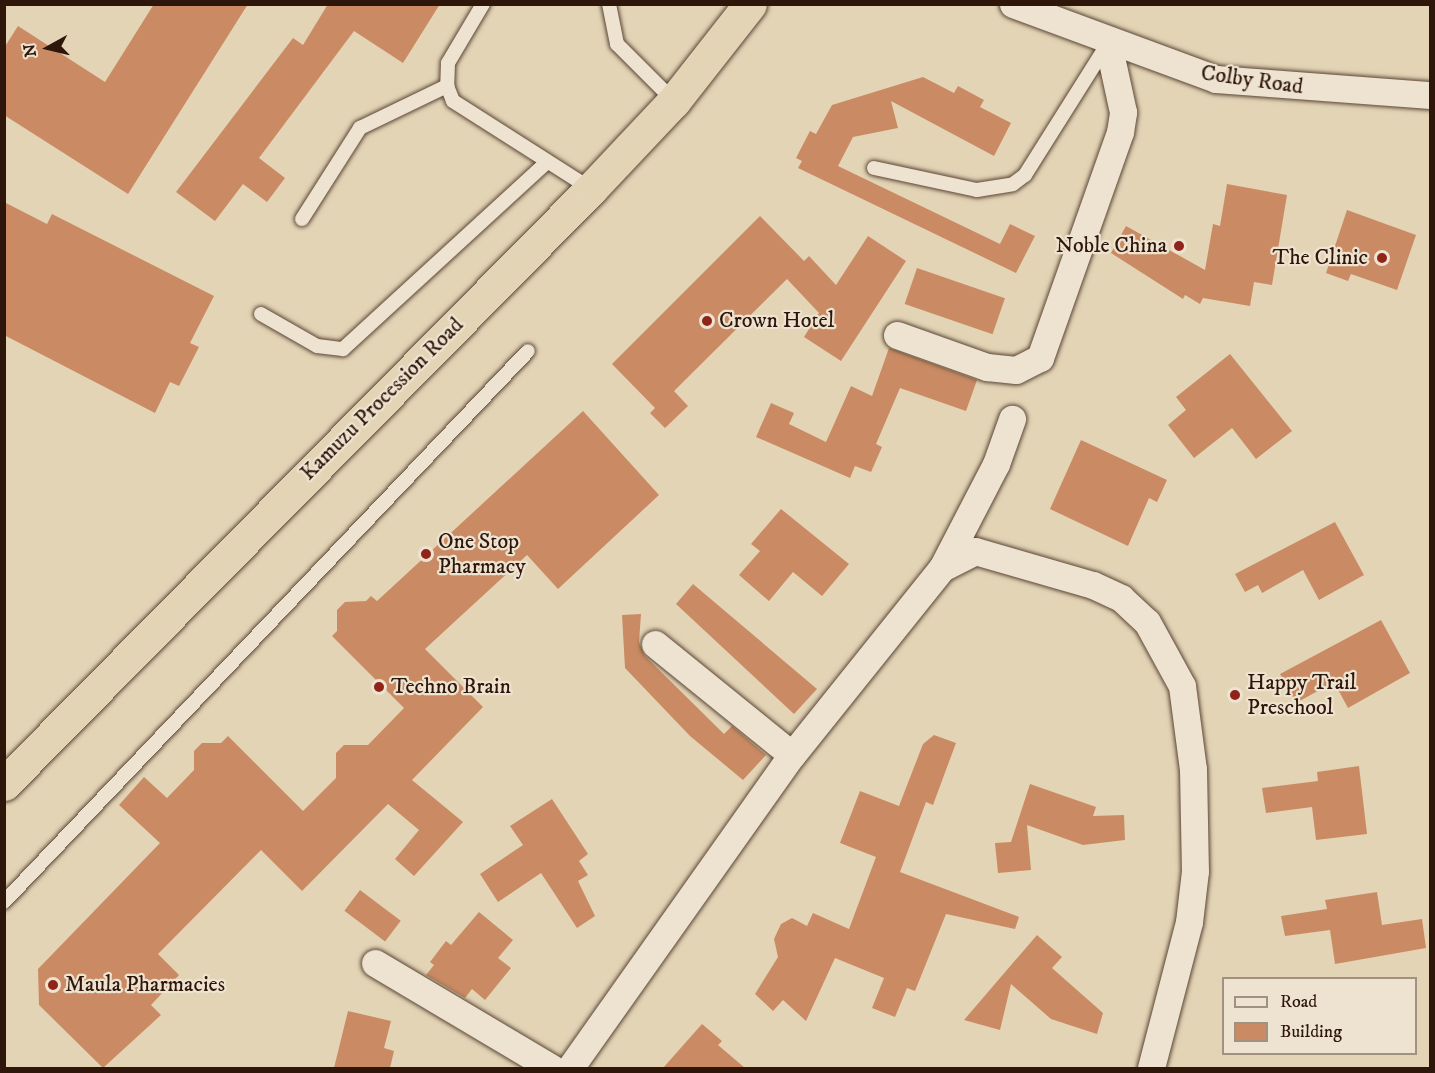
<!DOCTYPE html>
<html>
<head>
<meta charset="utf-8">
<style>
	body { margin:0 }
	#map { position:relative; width:1435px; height:1073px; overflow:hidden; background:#e3d4b6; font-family:"IM FELL DW Pica",serif }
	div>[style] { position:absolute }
	.building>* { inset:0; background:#ca8b64; transform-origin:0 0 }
	.roads { filter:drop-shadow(0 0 2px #5b4635) drop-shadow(0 0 2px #5b4635) }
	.lane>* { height:14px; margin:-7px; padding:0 7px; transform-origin:7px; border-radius:7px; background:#ede3d0 }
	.street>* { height:27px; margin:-13.5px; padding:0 13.5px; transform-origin:13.5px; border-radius:13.5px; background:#ede3d0 }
	.highway>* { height:33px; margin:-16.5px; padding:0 16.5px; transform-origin:16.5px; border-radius:16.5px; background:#e3d4b6 }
	.dots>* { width:16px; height:16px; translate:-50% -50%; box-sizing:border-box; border:3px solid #ede3d0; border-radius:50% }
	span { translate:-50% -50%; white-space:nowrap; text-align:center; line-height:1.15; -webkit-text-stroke:4.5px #ede3d0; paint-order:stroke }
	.street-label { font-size:22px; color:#2e160a }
	.poi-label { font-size:22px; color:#2e160a }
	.right { translate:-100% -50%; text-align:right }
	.left { translate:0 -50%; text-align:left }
	.frame { position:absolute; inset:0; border:6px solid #2e160a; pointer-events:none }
	.legend { position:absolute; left:1222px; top:977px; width:195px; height:78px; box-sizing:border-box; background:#ede3d0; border:2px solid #a19181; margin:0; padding:8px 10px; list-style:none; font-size:18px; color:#2e160a }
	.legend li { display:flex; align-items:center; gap:12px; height:30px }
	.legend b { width:30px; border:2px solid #a19181 }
	.north { position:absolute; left:18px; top:18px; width:60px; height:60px; -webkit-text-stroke:4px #ede3d0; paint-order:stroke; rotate:262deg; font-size:16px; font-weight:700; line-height:24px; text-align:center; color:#2e160a }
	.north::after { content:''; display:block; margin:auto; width:21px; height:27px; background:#2e160a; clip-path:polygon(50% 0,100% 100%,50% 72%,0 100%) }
</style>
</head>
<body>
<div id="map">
	<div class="building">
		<div style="clip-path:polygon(154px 4px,248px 4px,128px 194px,4px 115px,4px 48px,18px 26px,105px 82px)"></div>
		<div style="clip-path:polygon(328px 4px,440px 4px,403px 63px,354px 31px,259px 158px,285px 178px,267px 202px,243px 184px,215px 221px,176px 192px,293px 38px,303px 45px)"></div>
		<div style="clip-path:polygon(923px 77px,954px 93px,958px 86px,984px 100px,980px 107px,1011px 123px,994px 156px,891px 101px,898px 128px,853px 137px,838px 166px,1000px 244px,1010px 224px,1035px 236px,1016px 273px,798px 168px,802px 161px,796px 158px,810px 131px,816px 134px,832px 105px)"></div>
		<div style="clip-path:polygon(1227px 184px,1287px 195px,1272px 285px,1254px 282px,1250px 306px,1203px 298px,1200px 304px,1185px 295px,1183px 299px,1111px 253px,1126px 226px,1205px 270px,1213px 224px,1220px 226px)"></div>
		<div style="clip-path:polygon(4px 202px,47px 224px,52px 214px,214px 296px,190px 343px,199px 347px,179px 386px,170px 382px,155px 413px,4px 335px)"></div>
		<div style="clip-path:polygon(1347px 210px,1416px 235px,1397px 290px,1351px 274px,1348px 281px,1326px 273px)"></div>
		<div style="clip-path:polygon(760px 216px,804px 261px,809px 256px,836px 285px,868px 236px,906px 261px,841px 361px,804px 337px,819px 313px,787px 279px,674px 391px,688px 406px,665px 428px,650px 413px,655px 408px,612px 364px)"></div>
		<div style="left:917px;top:268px;width:93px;height:38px;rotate:19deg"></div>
		<div style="clip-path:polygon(889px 348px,977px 380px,966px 411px,900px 388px,876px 444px,882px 447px,871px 472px,855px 466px,850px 478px,756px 437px,771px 403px,794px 413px,789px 424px,826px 442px,851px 386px,872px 396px)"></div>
		<div style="clip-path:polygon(1230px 354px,1292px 431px,1256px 459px,1232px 428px,1194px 458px,1168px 425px,1186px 410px,1176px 397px)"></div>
		<div style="clip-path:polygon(583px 411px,659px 495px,558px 589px,527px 555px,425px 649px,483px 707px,412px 780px,463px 822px,414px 876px,395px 859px,419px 830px,388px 804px,302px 891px,261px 850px,158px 954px,179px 975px,151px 1005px,161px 1015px,103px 1068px,39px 1005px,38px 969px,160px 843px,119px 805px,144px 777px,167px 798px,194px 770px,194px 751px,202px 743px,221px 743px,228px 736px,303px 811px,336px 778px,336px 753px,344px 745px,368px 745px,404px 708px,332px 636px,337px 631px,337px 610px,345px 602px,366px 601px,371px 596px,377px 601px)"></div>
		<div style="clip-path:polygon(1081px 440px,1167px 480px,1157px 502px,1149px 498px,1128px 546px,1050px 509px)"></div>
		<div style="clip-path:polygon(781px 509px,849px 564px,822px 596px,793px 572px,769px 601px,739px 575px,760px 551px,751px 544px)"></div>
		<div style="clip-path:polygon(1335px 522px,1364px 575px,1319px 600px,1303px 570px,1262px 593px,1258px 585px,1245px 592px,1235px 574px)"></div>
		<div style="clip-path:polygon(693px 584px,817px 689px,794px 714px,676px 604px)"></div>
		<div style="clip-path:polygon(641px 614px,639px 642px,645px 656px,724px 734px,732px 726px,766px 755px,743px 780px,690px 736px,625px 668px,622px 615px)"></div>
		<div style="clip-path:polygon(1381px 620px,1410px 673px,1348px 708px,1334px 682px,1296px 703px,1280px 674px)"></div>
		<div style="clip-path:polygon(934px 735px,956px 743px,933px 805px,926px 802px,900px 872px,1019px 917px,1015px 929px,946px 914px,915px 991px,907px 988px,895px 1017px,872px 1008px,884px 978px,835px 958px,806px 1021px,783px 1000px,773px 1011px,755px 994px,778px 957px,774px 939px,781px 924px,792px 918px,807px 926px,813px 913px,849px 929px,876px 857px,840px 843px,860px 791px,899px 806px,923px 744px)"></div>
		<div style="clip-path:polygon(1359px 766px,1367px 834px,1316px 840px,1312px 807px,1266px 813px,1262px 788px,1318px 781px,1317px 772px)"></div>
		<div style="clip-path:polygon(1030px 784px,1096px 807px,1093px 816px,1124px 815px,1125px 840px,1083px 845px,1027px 825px,1031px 870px,998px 873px,995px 843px,1011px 842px)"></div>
		<div style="clip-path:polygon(552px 799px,588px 854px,579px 861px,588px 875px,578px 881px,595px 916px,577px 928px,541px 873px,498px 902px,480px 874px,523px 845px,510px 826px)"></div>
		<div style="left:360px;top:890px;width:51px;height:26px;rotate:37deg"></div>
		<div style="clip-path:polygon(1377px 892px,1382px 925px,1422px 919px,1426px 948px,1335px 964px,1330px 930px,1285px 936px,1281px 916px,1327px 909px,1325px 900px)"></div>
		<div style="clip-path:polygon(479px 912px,513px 940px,498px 958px,511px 968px,485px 1000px,472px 989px,465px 998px,426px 975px,434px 965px,430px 962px,446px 941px,451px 945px)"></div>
		<div style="clip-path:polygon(1037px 935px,1062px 957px,1052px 968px,1103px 1013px,1097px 1034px,1051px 1019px,1011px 984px,1000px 1030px,964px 1020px)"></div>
		<div style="clip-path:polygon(348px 1011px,391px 1021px,384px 1048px,394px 1051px,390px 1068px,334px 1068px)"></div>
		<div style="clip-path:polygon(702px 1024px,722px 1041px,718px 1045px,745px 1068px,663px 1068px)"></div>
	</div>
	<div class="roads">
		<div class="lane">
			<div style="left:483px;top:4px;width:69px;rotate:120.7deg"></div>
			<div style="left:448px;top:63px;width:23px;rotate:92deg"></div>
			<div style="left:447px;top:86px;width:16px;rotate:68deg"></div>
			<div style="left:453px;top:101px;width:164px;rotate:32.5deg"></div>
			<div style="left:609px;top:4px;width:41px;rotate:78.7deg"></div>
			<div style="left:617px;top:44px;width:81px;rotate:45deg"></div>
			<div style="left:874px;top:168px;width:105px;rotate:12.1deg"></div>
			<div style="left:977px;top:190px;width:36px;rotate:-9deg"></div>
			<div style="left:1013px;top:184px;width:15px;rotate:-37deg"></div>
			<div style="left:1025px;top:175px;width:154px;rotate:-57.8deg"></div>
			<div style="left:302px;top:219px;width:108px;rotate:-57.5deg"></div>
			<div style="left:360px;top:128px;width:97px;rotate:-25.8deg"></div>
			<div style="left:261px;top:314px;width:64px;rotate:29.7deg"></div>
			<div style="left:317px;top:346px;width:26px;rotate:7deg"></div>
			<div style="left:343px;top:349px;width:277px;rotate:-42.5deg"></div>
			<div style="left:4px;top:902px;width:760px;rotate:-46.44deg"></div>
		</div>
		<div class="street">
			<div style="left:1013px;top:4px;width:216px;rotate:20.3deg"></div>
			<div style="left:1216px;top:79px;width:215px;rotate:4.3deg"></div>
			<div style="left:897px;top:335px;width:96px;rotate:19.6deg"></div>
			<div style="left:987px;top:367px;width:29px;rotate:6deg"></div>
			<div style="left:1016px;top:370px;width:27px;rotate:-27deg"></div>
			<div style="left:1040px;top:358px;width:240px;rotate:-70.5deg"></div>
			<div style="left:1120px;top:132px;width:20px;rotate:-81deg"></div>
			<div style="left:1123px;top:112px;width:71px;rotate:-102.3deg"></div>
			<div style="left:942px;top:568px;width:117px;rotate:-62.6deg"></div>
			<div style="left:996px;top:464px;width:48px;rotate:-70.4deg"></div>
			<div style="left:655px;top:644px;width:176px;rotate:39deg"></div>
			<div style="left:375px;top:963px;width:206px;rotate:30.7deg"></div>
			<div style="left:570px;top:1068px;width:384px;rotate:-54.7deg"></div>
			<div style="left:792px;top:755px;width:240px;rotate:-51.3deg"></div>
			<div style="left:942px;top:568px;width:37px;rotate:-27deg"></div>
			<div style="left:975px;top:551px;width:123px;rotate:16.1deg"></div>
			<div style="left:1093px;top:585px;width:31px;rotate:25deg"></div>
			<div style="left:1121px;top:598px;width:35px;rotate:43deg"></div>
			<div style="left:1147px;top:622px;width:73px;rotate:61.3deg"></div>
			<div style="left:1182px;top:686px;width:84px;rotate:82.5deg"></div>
			<div style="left:1193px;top:769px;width:102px;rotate:88.9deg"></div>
			<div style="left:1195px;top:871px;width:51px;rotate:96.7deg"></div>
			<div style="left:1189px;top:922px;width:151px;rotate:104.6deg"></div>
		</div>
		<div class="highway">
			<div style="left:4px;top:784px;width:836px;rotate:-45.39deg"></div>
			<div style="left:591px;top:189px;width:121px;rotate:-46.7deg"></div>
			<div style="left:674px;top:101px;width:123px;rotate:-51.9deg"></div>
		</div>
	</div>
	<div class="dots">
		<div style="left:1179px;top:246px;background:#8f2418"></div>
		<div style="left:1382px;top:258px;background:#8f2418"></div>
		<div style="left:707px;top:321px;background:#8f2418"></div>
		<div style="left:426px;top:554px;background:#8f2418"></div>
		<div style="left:379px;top:687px;background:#8f2418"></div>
		<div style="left:1235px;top:695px;background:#8f2418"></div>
		<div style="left:53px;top:985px;background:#8f2418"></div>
	</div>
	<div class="street-label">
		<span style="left:1252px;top:80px;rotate:8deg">Colby Road</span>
		<span style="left:382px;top:399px;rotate:-45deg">Kamuzu Procession Road</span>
	</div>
	<div class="poi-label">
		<span class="right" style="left:1167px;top:246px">Noble China</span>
		<span class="right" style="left:1368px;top:258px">The Clinic</span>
		<span class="left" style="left:719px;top:321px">Crown Hotel</span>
		<span class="left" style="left:438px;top:554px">One Stop<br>Pharmacy</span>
		<span class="left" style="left:1247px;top:695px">Happy Trail<br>Preschool</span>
		<span class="left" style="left:391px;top:687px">Techno Brain</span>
		<span class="left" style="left:65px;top:985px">Maula Pharmacies</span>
	</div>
	<div class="frame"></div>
	<ul class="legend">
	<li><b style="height:8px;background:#ede3d0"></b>Road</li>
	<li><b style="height:16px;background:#ca8b64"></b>Building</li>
	</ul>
	<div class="north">N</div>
</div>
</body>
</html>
